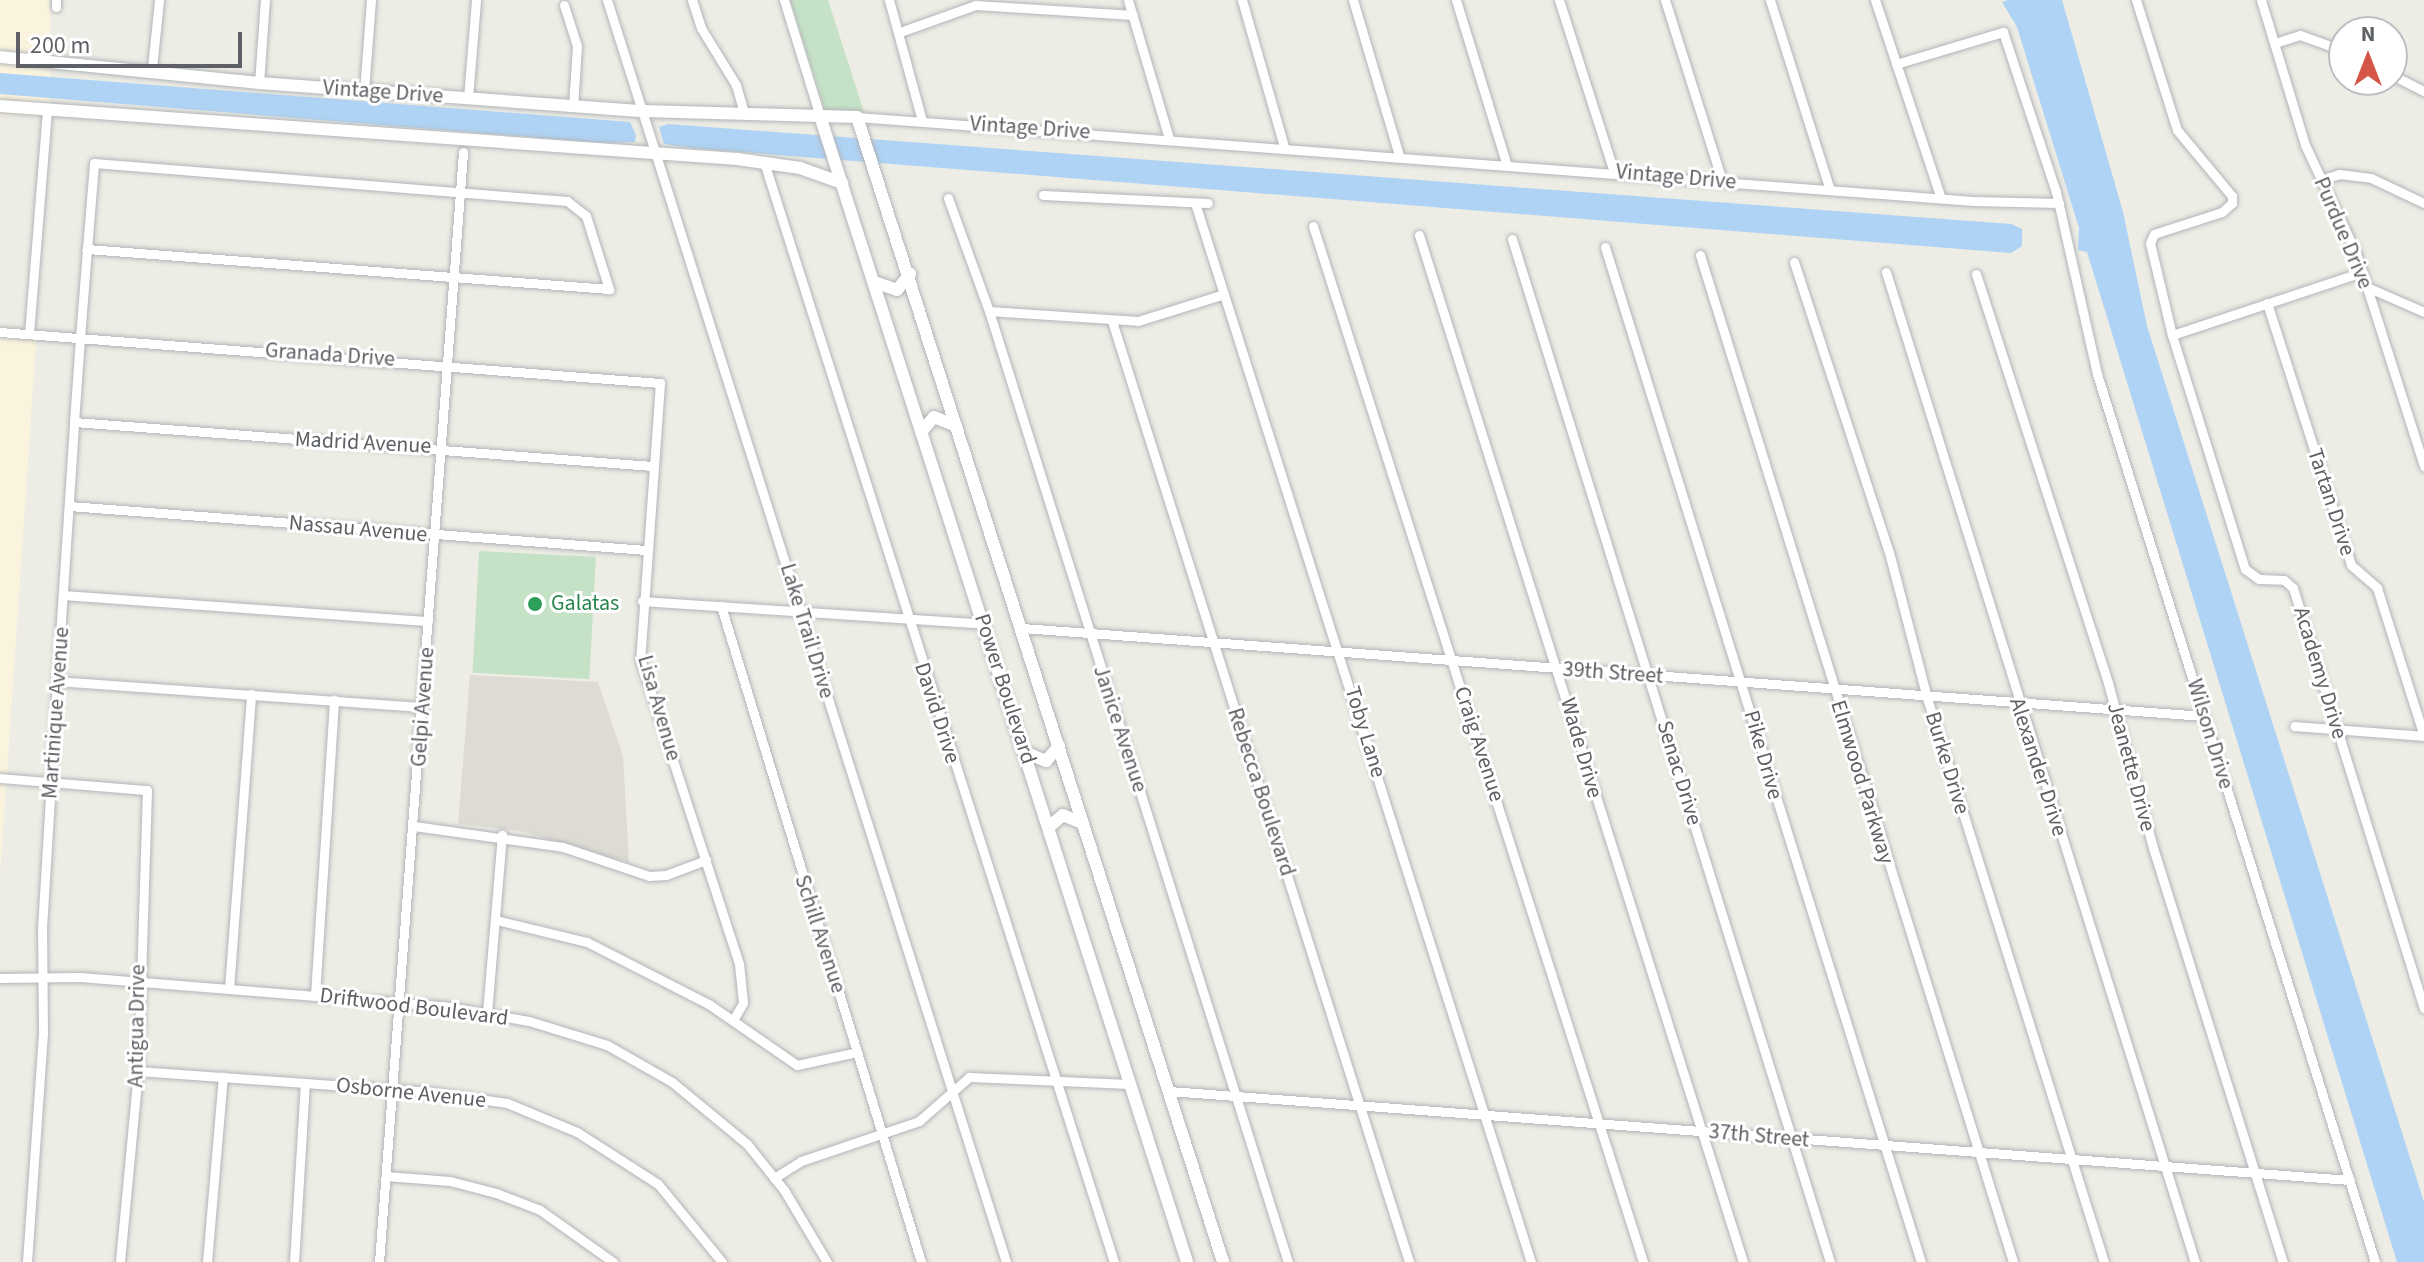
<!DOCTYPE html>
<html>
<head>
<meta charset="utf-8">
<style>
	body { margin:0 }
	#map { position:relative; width:2424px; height:1262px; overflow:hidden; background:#edece5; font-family:"Source Sans 3",sans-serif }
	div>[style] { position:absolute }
	.commercial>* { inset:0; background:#faf4de; transform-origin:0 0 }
	.education>* { inset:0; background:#dddbd4 }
	.green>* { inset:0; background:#c5e2c6; transform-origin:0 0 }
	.water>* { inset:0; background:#afd3f4 }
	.roads { filter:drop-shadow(0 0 2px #b2b5b8) drop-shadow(0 0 2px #b2b5b8) }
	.street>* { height:9px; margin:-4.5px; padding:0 4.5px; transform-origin:4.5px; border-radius:4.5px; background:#fff }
	.secondary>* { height:12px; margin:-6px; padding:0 6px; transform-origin:6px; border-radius:6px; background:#fff }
	.dots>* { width:22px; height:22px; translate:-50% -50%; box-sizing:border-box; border:4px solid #fff; border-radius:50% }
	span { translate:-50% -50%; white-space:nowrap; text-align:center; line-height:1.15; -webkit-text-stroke:6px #fff; paint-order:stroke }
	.street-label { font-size:22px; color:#5d6064 }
	.leisure-label { font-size:22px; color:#27864d }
	.left { translate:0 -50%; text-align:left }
	.north { position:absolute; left:2328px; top:16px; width:80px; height:80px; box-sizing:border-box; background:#fff; border:2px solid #bebfc1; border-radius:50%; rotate:0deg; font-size:22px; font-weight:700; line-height:32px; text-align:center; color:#5d6064 }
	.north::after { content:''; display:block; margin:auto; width:28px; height:36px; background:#d35646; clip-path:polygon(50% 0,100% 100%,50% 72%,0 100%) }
	.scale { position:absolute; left:16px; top:32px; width:226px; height:36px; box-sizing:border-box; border:4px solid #5d6064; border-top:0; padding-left:10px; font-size:24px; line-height:28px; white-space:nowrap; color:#5d6064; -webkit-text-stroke:6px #fff; paint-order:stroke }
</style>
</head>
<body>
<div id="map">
	<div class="commercial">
		<div style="left:0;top:0;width:50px;height:116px"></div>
		<div style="clip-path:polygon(0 327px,37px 329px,0 876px)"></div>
	</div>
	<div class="education">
		<div style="clip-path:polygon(470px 675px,598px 682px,623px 756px,629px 862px,520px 831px,458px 824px)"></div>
	</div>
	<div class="green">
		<div style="clip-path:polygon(790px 0,828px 0,864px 112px,826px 112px)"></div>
		<div style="left:479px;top:551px;width:117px;height:122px;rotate:3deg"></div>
	</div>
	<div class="water">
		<div style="clip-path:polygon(2008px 0,2062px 0,2123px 212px,2147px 326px,2424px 1202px,2424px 1262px,2397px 1262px,2087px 252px,2078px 250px,2079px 228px,2017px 27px,2002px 2px)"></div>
		<div style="clip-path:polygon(0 73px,630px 122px,636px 135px,635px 142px,603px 143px,0 94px)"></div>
		<div style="clip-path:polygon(668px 124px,2011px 224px,2022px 229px,2022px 246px,2011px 253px,691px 148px,664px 144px,659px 127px)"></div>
	</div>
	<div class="roads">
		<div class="street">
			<div style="left:607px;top:0;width:1324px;rotate:72.45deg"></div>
			<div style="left:692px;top:0;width:29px;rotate:72deg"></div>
			<div style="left:701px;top:28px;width:67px;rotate:58.4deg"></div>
			<div style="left:736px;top:85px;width:29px;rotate:74deg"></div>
			<div style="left:784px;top:0;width:121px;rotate:72.8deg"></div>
			<div style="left:889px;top:0;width:125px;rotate:74.7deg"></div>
			<div style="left:1128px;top:0;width:144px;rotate:73.5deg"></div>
			<div style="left:1242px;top:0;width:152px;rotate:74deg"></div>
			<div style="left:1353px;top:0;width:162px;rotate:73.5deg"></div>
			<div style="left:1456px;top:0;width:170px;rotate:72.9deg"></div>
			<div style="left:1559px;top:0;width:181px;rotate:72.3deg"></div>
			<div style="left:1665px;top:0;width:190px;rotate:72.5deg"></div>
			<div style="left:1770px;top:0;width:199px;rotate:72.5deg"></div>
			<div style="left:1875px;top:0;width:209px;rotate:71.6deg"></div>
			<div style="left:2136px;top:0;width:136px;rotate:72.5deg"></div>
			<div style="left:2177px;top:130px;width:86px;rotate:50.2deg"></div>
			<div style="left:2232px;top:196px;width:7px;rotate:90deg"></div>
			<div style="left:2232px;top:203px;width:13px;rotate:138deg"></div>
			<div style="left:2222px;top:212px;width:71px;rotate:162.1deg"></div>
			<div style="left:2154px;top:234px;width:10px;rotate:114deg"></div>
			<div style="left:2150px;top:243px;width:95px;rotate:76.6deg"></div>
			<div style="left:2172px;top:335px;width:245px;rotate:72.7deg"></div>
			<div style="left:2245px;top:569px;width:17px;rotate:36deg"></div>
			<div style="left:2259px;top:579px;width:25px;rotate:2deg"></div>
			<div style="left:2284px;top:580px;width:12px;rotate:42deg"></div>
			<div style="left:2293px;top:588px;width:440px;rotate:72.7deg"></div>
			<div style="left:2261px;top:0;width:152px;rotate:73.1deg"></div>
			<div style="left:2305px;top:145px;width:119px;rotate:64.7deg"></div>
			<div style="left:2356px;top:253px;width:224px;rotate:72.3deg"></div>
			<div style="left:564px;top:5px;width:43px;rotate:72.4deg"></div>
			<div style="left:577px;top:46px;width:60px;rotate:93.8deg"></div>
			<div style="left:56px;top:7px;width:7px;rotate:-90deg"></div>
			<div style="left:900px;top:32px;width:81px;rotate:-19.6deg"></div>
			<div style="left:976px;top:5px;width:157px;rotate:3.6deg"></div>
			<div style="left:2275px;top:43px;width:26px;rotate:-18deg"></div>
			<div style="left:2300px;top:35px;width:47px;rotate:20deg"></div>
			<div style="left:1896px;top:64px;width:112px;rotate:-16.7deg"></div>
			<div style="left:2003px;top:32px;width:169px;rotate:71.7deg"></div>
			<div style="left:2056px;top:192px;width:187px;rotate:77.3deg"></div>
			<div style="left:2097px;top:374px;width:930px;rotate:72.62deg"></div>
			<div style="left:152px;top:68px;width:68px;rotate:-84.1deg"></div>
			<div style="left:2392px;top:75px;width:36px;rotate:27deg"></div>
			<div style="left:259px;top:83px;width:83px;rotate:-85.9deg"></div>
			<div style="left:364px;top:91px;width:91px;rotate:-85.6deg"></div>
			<div style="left:468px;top:98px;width:98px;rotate:-85.3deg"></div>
			<div style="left:857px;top:117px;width:1119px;rotate:4.3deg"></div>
			<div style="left:1973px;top:201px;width:86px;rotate:1.3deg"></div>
			<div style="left:764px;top:162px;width:1154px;rotate:72.35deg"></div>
			<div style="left:2321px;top:180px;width:19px;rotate:-18deg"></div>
			<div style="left:2339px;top:174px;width:32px;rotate:7deg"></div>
			<div style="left:2371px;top:178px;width:59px;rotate:25.3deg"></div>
			<div style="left:1043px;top:195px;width:165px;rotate:2.8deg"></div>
			<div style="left:948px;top:198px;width:120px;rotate:70.1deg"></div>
			<div style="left:989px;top:311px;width:997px;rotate:72.55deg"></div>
			<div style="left:1195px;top:203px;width:1111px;rotate:72.4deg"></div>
			<div style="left:1313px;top:226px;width:1087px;rotate:72.33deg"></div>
			<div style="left:1419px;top:235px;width:1077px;rotate:72.49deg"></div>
			<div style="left:1512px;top:239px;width:1071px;rotate:72.73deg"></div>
			<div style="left:1605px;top:247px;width:1063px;rotate:72.71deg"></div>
			<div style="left:1700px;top:255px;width:1055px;rotate:72.73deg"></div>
			<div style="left:1794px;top:262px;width:305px;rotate:71.9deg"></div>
			<div style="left:1889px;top:552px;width:151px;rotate:75.4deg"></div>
			<div style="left:1927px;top:698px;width:591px;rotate:72.58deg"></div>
			<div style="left:1886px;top:272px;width:1037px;rotate:72.67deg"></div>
			<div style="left:1976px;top:274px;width:430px;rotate:72.1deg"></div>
			<div style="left:2108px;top:683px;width:174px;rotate:74.7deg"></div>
			<div style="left:2154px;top:851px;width:431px;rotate:72.6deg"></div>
			<div style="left:2367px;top:287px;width:62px;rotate:23.7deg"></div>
			<div style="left:2267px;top:303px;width:275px;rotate:72.2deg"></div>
			<div style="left:2351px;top:565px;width:35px;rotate:41deg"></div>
			<div style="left:2377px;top:588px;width:155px;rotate:72.4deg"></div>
			<div style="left:2424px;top:736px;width:130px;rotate:-175.6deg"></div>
			<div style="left:989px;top:311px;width:149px;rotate:3.8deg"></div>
			<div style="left:1138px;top:321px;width:90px;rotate:-17.4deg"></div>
			<div style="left:1112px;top:321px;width:987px;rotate:72.48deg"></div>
			<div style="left:0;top:332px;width:662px;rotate:4.42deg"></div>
			<div style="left:660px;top:383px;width:277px;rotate:94.1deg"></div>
			<div style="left:640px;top:659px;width:321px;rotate:72deg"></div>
			<div style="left:739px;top:964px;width:39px;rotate:84deg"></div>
			<div style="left:743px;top:1003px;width:20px;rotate:120deg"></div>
			<div style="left:29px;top:334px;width:226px;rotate:-85.4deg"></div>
			<div style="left:2172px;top:335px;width:200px;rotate:-18.3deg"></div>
			<div style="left:74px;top:422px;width:580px;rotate:4.35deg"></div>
			<div style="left:69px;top:506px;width:579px;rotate:4.36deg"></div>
			<div style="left:64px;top:595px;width:365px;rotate:4.1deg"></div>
			<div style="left:642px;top:601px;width:343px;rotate:3.8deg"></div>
			<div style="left:721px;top:606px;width:686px;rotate:73.04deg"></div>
			<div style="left:1022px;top:628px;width:1185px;rotate:4.26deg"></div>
			<div style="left:57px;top:681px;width:367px;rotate:4.1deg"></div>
			<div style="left:0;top:778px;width:147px;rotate:4.7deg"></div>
			<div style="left:147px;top:790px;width:281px;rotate:91.8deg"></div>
			<div style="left:138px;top:1071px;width:192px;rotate:95.4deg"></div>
			<div style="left:414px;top:826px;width:150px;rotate:8deg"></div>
			<div style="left:563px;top:847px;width:91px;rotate:18.6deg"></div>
			<div style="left:649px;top:876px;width:17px;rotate:-3deg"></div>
			<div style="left:666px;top:875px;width:43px;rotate:-20.6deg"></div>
			<div style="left:496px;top:920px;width:94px;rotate:13.6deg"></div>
			<div style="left:587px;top:942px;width:138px;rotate:27.1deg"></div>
			<div style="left:710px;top:1005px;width:106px;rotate:34.6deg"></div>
			<div style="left:797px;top:1065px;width:61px;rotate:-12.2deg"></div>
			<div style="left:0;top:978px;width:80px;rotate:-0.7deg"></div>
			<div style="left:80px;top:977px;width:364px;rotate:4.6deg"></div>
			<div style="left:443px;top:1006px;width:87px;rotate:9.9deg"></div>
			<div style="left:529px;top:1021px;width:82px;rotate:17.1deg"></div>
			<div style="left:607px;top:1045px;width:75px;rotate:29.6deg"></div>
			<div style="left:672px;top:1082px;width:97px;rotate:39.6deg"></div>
			<div style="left:747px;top:1144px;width:59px;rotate:51.2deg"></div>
			<div style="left:784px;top:1190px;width:84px;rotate:59.2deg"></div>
			<div style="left:229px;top:989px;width:296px;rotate:-85.7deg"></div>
			<div style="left:315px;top:995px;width:296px;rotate:-86.3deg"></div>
			<div style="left:487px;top:1013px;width:179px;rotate:-85.2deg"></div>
			<div style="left:138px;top:1071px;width:293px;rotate:4.1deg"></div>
			<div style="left:430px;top:1092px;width:78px;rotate:8.1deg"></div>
			<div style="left:507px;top:1103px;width:76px;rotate:22.5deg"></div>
			<div style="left:577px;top:1132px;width:96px;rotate:32.7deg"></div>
			<div style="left:658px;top:1184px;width:101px;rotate:50.6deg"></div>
			<div style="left:1169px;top:1091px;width:1184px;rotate:4.31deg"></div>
			<div style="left:386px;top:1176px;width:64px;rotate:4.5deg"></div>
			<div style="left:450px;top:1181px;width:48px;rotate:14.6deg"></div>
			<div style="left:496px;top:1193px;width:47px;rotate:21.1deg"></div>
			<div style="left:540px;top:1210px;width:90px;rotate:35.5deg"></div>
			<div style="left:774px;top:1178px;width:32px;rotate:-32deg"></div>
			<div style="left:801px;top:1161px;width:125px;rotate:-18.7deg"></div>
			<div style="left:919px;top:1121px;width:67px;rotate:-41.3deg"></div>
			<div style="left:969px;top:1077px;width:161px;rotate:2.5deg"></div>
			<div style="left:27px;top:1262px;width:230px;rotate:-86deg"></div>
			<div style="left:43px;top:1033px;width:105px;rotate:-90.5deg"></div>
			<div style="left:42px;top:928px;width:247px;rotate:-86.5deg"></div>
			<div style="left:57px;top:681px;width:260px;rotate:-86.2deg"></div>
			<div style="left:74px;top:422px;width:84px;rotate:-85.9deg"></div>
			<div style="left:80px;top:338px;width:89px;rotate:-85.5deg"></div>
			<div style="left:87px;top:249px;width:86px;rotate:-85.3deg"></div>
			<div style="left:94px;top:163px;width:475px;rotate:4.6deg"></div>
			<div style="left:567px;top:201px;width:24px;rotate:38deg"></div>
			<div style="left:586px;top:216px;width:77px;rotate:72.5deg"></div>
			<div style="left:609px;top:289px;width:524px;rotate:-175.62deg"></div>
			<div style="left:207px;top:1262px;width:186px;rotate:-85.1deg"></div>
			<div style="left:294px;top:1262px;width:179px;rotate:-86.5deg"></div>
			<div style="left:379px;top:1262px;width:1113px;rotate:-85.67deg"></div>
		</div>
		<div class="secondary">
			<div style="left:0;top:57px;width:260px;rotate:5.7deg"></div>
			<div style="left:259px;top:83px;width:385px;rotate:4.2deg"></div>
			<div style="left:643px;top:111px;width:214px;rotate:1.6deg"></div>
			<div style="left:857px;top:117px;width:1202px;rotate:72.27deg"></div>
			<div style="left:0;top:106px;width:739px;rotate:4.11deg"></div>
			<div style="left:737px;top:159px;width:64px;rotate:8.1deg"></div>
			<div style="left:800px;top:168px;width:45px;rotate:19.7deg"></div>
			<div style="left:820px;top:116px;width:1203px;rotate:72.24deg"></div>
			<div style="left:877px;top:283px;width:21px;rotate:19deg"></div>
			<div style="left:897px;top:290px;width:21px;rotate:-51deg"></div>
			<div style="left:923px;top:430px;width:17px;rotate:-50deg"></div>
			<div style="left:934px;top:417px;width:24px;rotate:22deg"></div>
			<div style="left:1027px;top:753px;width:21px;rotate:23deg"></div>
			<div style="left:1046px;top:761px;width:20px;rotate:-49deg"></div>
			<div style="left:1049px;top:827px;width:18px;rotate:-41deg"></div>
			<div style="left:1063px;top:815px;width:21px;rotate:23deg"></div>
		</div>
	</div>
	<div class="dots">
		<div style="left:535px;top:604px;background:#2e9e5b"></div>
	</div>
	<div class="street-label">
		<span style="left:383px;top:92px;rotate:4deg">Vintage Drive</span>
		<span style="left:1030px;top:128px;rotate:4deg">Vintage Drive</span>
		<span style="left:1676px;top:177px;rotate:5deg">Vintage Drive</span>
		<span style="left:2343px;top:233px;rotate:67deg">Purdue Drive</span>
		<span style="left:330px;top:355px;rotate:4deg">Granada Drive</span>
		<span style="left:363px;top:443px;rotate:3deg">Madrid Avenue</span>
		<span style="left:2331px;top:502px;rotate:72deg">Tartan Drive</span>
		<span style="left:358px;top:529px;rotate:5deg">Nassau Avenue</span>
		<span style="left:807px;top:631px;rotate:73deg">Lake Trail Drive</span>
		<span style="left:1613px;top:673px;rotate:4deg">39th Street</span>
		<span style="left:2320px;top:673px;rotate:73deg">Academy Drive</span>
		<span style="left:1005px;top:689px;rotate:72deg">Power Boulevard</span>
		<span style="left:423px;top:707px;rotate:-86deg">Gelpi Avenue</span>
		<span style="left:659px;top:708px;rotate:74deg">Lisa Avenue</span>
		<span style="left:56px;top:713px;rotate:-86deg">Martinique Avenue</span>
		<span style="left:937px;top:713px;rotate:72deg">David Drive</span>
		<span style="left:1120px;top:729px;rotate:72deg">Janice Avenue</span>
		<span style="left:1365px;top:732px;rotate:73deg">Toby Lane</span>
		<span style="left:2210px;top:734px;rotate:73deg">Wilson Drive</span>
		<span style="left:1479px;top:744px;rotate:72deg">Craig Avenue</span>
		<span style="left:1581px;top:748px;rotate:74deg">Wade Drive</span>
		<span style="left:1763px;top:755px;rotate:74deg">Pike Drive</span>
		<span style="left:1947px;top:763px;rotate:73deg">Burke Drive</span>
		<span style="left:2038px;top:767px;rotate:72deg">Alexander Drive</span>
		<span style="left:2131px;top:767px;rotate:75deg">Jeanette Drive</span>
		<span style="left:1679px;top:773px;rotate:73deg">Senac Drive</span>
		<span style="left:1862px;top:782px;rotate:73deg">Elmwood Parkway</span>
		<span style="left:1261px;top:792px;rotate:72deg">Rebecca Boulevard</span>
		<span style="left:820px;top:934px;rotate:72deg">Schill Avenue</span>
		<span style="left:414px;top:1007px;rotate:7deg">Driftwood Boulevard</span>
		<span style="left:137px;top:1026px;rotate:-89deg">Antigua Drive</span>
		<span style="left:411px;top:1093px;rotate:6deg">Osborne Avenue</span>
		<span style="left:1759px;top:1136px;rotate:5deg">37th Street</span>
	</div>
	<div class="leisure-label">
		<span class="left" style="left:551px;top:604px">Galatas</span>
	</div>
	<div class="north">N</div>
	<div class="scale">200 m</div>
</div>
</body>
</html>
